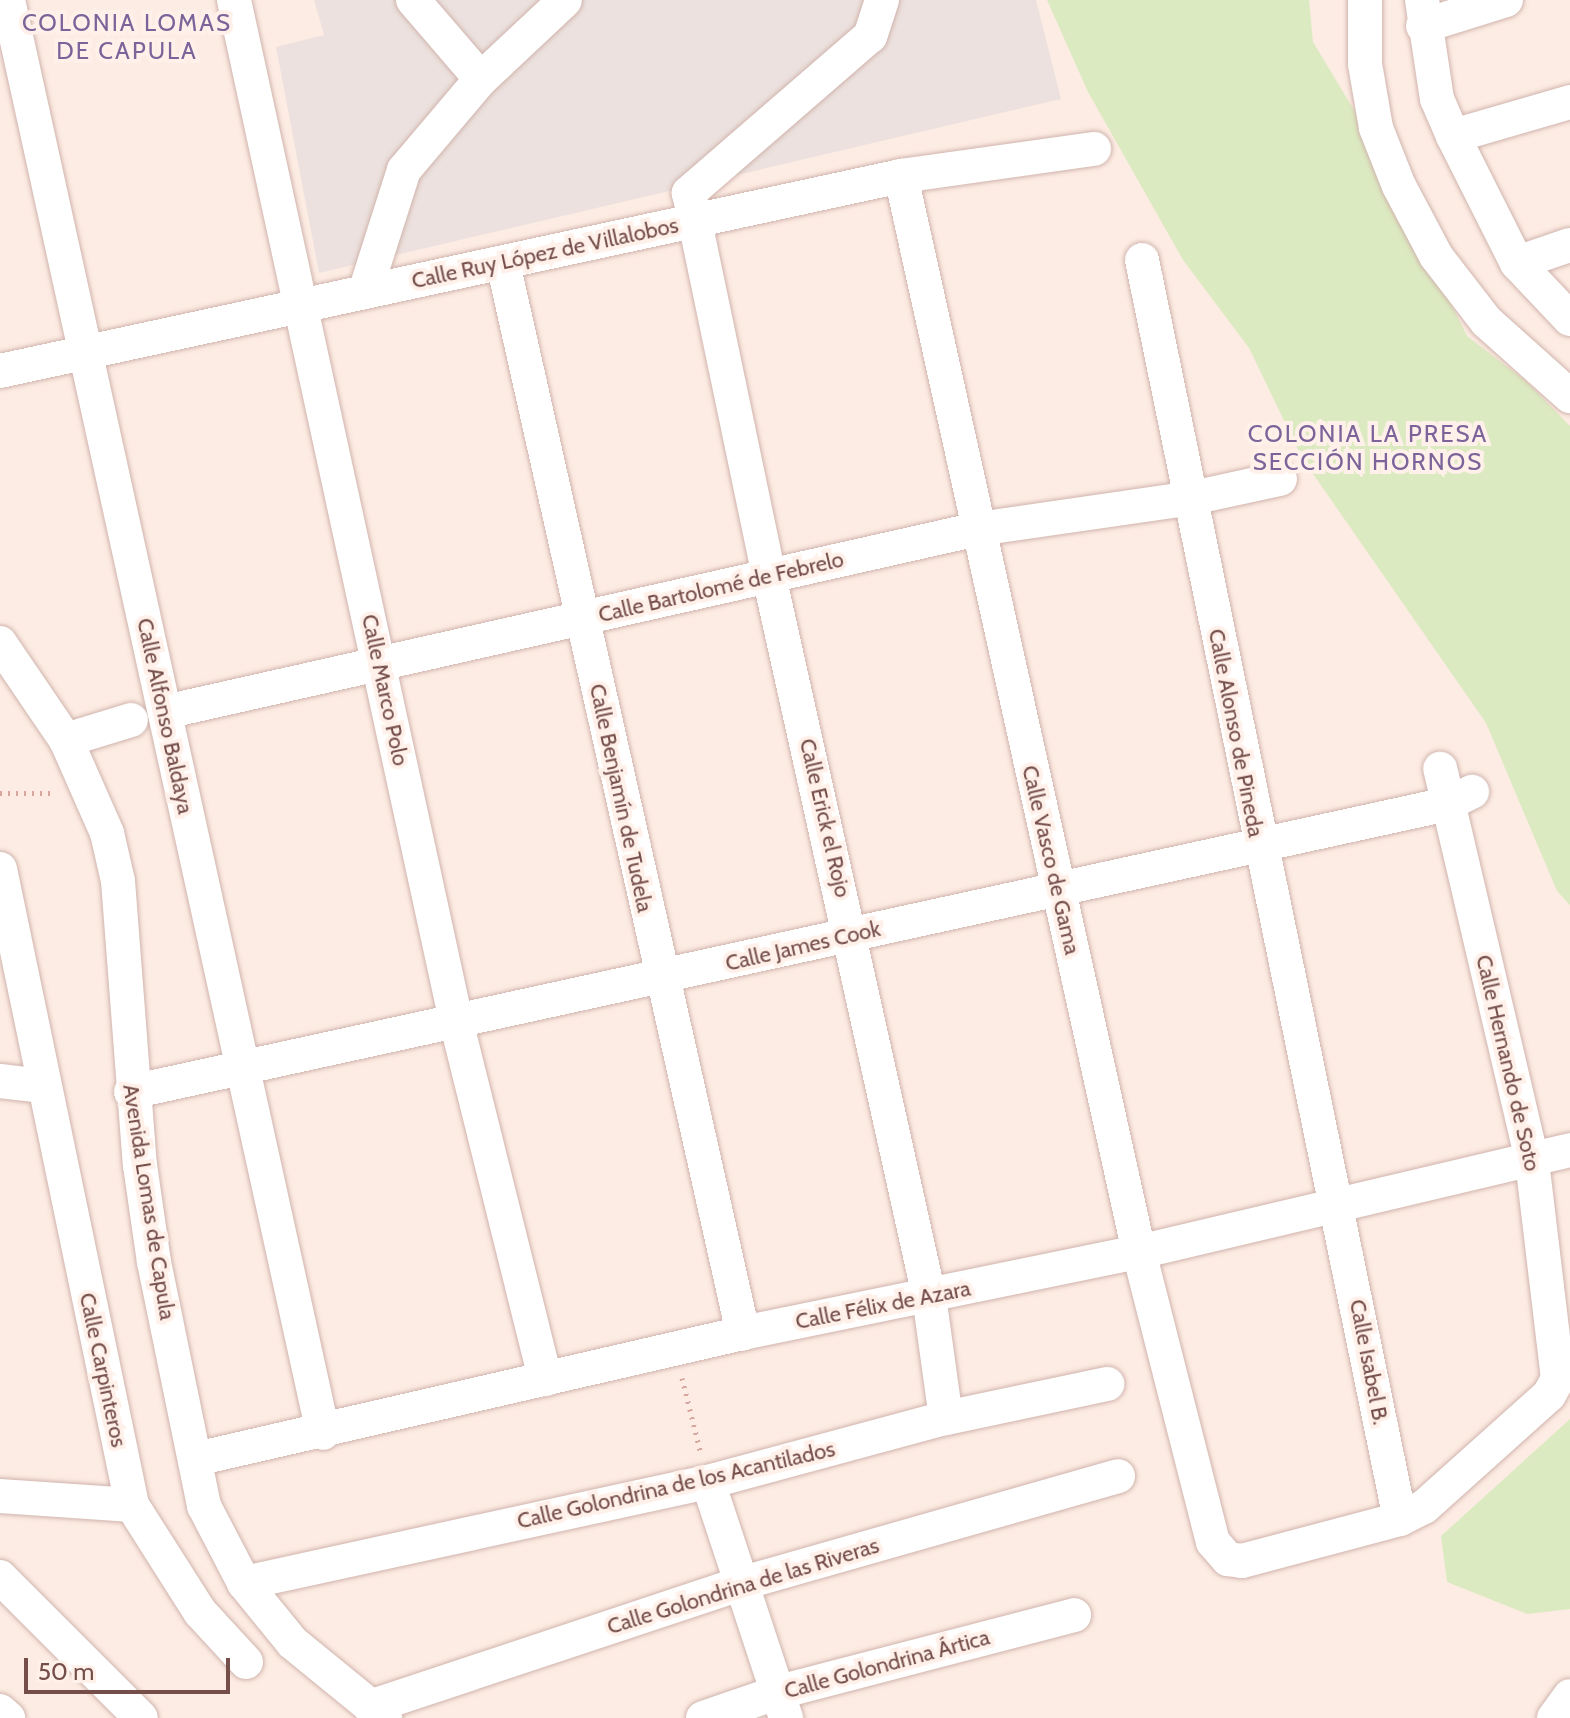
<!DOCTYPE html>
<html>
<head>
<meta charset="utf-8">
<style>
	body { margin:0 }
	#map { position:relative; width:1570px; height:1718px; overflow:hidden; background:#fdece3; font-family:Cabin,sans-serif }
	div>[style] { position:absolute }
	.industrial>* { inset:0; background:#ece1de }
	.green>* { inset:0; background:#dceac1 }
	.path>* { height:5px; margin-top:-2.5px; transform-origin:0; background:repeating-linear-gradient(90deg,#d7a69e 0 2px,transparent 0 8px) }
	.roads { filter:drop-shadow(0 0 2px #d0b4ad) drop-shadow(0 0 2px #d0b4ad) }
	.minor>* { height:34px; margin:-17px; padding:0 17px; transform-origin:17px; border-radius:17px; background:#fff }
	span { translate:-50% -50%; white-space:nowrap; text-align:center; line-height:1.15; -webkit-text-stroke:8px #fff1ea; paint-order:stroke }
	.street-label { font-size:22px; color:#754d49 }
	.neighbourhood-label { font-size:24px; color:#7a6499; letter-spacing:2px }
	.scale { position:absolute; left:24px; top:1658px; width:206px; height:36px; box-sizing:border-box; border:4px solid #754d49; border-top:0; padding-left:10px; font-size:24px; line-height:28px; white-space:nowrap; color:#754d49; -webkit-text-stroke:6px #fff1ea; paint-order:stroke }
</style>
</head>
<body>
<div id="map">
	<div class="industrial">
		<div style="clip-path:polygon(314px 0,1036px 0,1061px 99px,319px 273px,276px 47px,324px 35px)"></div>
	</div>
	<div class="green">
		<div style="clip-path:polygon(1047px 0,1309px 0,1313px 42px,1360px 120px,1467px 336px,1527px 382px,1570px 426px,1570px 905px,1557px 891px,1486px 723px,1302px 458px,1249px 348px,1183px 260px,1088px 92px)"></div>
		<div style="clip-path:polygon(1570px 1419px,1570px 1609px,1527px 1614px,1447px 1582px,1441px 1536px)"></div>
	</div>
	<div class="path">
		<div style="left:0;top:793px;width:56px"></div>
		<div style="left:682px;top:1378px;width:78px;rotate:76deg"></div>
	</div>
	<div class="roads">
		<div class="minor">
			<div style="left:8px;top:0;width:1467px;rotate:77.6deg"></div>
			<div style="left:234px;top:0;width:1045px;rotate:77.73deg"></div>
			<div style="left:456px;top:1021px;width:369px;rotate:76deg"></div>
			<div style="left:413px;top:0;width:104px;rotate:49.3deg"></div>
			<div style="left:882px;top:0;width:38px;rotate:108deg"></div>
			<div style="left:870px;top:36px;width:240px;rotate:139.1deg"></div>
			<div style="left:689px;top:193px;width:391px;rotate:78.2deg"></div>
			<div style="left:769px;top:576px;width:738px;rotate:77.47deg"></div>
			<div style="left:929px;top:1296px;width:123px;rotate:82.1deg"></div>
			<div style="left:1365px;top:0;width:64px;rotate:90deg"></div>
			<div style="left:1365px;top:64px;width:65px;rotate:80.2deg"></div>
			<div style="left:1376px;top:128px;width:62px;rotate:68.4deg"></div>
			<div style="left:1399px;top:186px;width:79px;rotate:62.1deg"></div>
			<div style="left:1436px;top:256px;width:82px;rotate:52.4deg"></div>
			<div style="left:1486px;top:321px;width:113px;rotate:41.8deg"></div>
			<div style="left:1422px;top:0;width:100px;rotate:81.4deg"></div>
			<div style="left:1437px;top:99px;width:40px;rotate:66.6deg"></div>
			<div style="left:1453px;top:136px;width:142px;rotate:63.3deg"></div>
			<div style="left:1517px;top:263px;width:77px;rotate:46.6deg"></div>
			<div style="left:1423px;top:26px;width:87px;rotate:-17.4deg"></div>
			<div style="left:1453px;top:136px;width:122px;rotate:-16.2deg"></div>
			<div style="left:901px;top:176px;width:1102px;rotate:77.53deg"></div>
			<div style="left:1139px;top:1252px;width:299px;rotate:75.7deg"></div>
			<div style="left:1213px;top:1542px;width:23px;rotate:49deg"></div>
			<div style="left:1228px;top:1559px;width:14px;rotate:8deg"></div>
			<div style="left:1242px;top:1561px;width:163px;rotate:-14.9deg"></div>
			<div style="left:1400px;top:1519px;width:27px;rotate:-27deg"></div>
			<div style="left:1424px;top:1507px;width:168px;rotate:-41.9deg"></div>
			<div style="left:1549px;top:1395px;width:18px;rotate:-61deg"></div>
			<div style="left:1558px;top:1379px;width:221px;rotate:-96.8deg"></div>
			<div style="left:1532px;top:1160px;width:402px;rotate:-103.2deg"></div>
			<div style="left:1142px;top:260px;width:1285px;rotate:78.42deg"></div>
			<div style="left:503px;top:263px;width:1097px;rotate:77.36deg"></div>
			<div style="left:1517px;top:263px;width:56px;rotate:-18.8deg"></div>
			<div style="left:365px;top:292px;width:128px;rotate:-72.3deg"></div>
			<div style="left:404px;top:170px;width:119px;rotate:-49.8deg"></div>
			<div style="left:481px;top:79px;width:115px;rotate:-43.2deg"></div>
			<div style="left:0;top:371px;width:922px;rotate:-12.21deg"></div>
			<div style="left:901px;top:176px;width:195px;rotate:-8deg"></div>
			<div style="left:0;top:643px;width:117px;rotate:55.8deg"></div>
			<div style="left:66px;top:740px;width:102px;rotate:66.2deg"></div>
			<div style="left:107px;top:833px;width:49px;rotate:77.1deg"></div>
			<div style="left:118px;top:881px;width:285px;rotate:85.6deg"></div>
			<div style="left:140px;top:1165px;width:98px;rotate:81.8deg"></div>
			<div style="left:154px;top:1262px;width:249px;rotate:78.4deg"></div>
			<div style="left:204px;top:1506px;width:87px;rotate:62.5deg"></div>
			<div style="left:244px;top:1583px;width:77px;rotate:50.8deg"></div>
			<div style="left:293px;top:1643px;width:119px;rotate:39.2deg"></div>
			<div style="left:165px;top:712px;width:833px;rotate:-12.69deg"></div>
			<div style="left:978px;top:529px;width:216px;rotate:-8.2deg"></div>
			<div style="left:1192px;top:498px;width:90px;rotate:-12.2deg"></div>
			<div style="left:66px;top:740px;width:68px;rotate:-17.1deg"></div>
			<div style="left:0;top:869px;width:650px;rotate:78.27deg"></div>
			<div style="left:132px;top:1505px;width:127px;rotate:57.6deg"></div>
			<div style="left:200px;top:1612px;width:68px;rotate:47.4deg"></div>
			<div style="left:0;top:1081px;width:42px;rotate:6.8deg"></div>
			<div style="left:131px;top:1092px;width:1347px;rotate:-12.34deg"></div>
			<div style="left:1447px;top:804px;width:28px;rotate:-26deg"></div>
			<div style="left:196px;top:1459px;width:561px;rotate:-12.97deg"></div>
			<div style="left:743px;top:1333px;width:404px;rotate:-11.6deg"></div>
			<div style="left:1139px;top:1252px;width:443px;rotate:-13.3deg"></div>
			<div style="left:708px;top:1482px;width:249px;rotate:71.7deg"></div>
			<div style="left:0;top:1496px;width:132px;rotate:3.9deg"></div>
			<div style="left:0;top:1577px;width:199px;rotate:45deg"></div>
			<div style="left:244px;top:1583px;width:475px;rotate:-12.3deg"></div>
			<div style="left:708px;top:1482px;width:246px;rotate:-15.1deg"></div>
			<div style="left:946px;top:1418px;width:165px;rotate:-11.9deg"></div>
			<div style="left:370px;top:1707px;width:393px;rotate:-18.4deg"></div>
			<div style="left:743px;top:1583px;width:390px;rotate:-15.9deg"></div>
			<div style="left:0;top:1711px;width:11px;rotate:41deg"></div>
			<div style="left:703px;top:1718px;width:80px;rotate:-18.9deg"></div>
			<div style="left:779px;top:1692px;width:305px;rotate:-14.6deg"></div>
			<div style="left:1554px;top:1718px;width:27px;rotate:-54deg"></div>
		</div>
	</div>
	<div class="street-label">
		<span style="left:545px;top:253px;rotate:-12deg">Calle Ruy López de Villalobos</span>
		<span style="left:721px;top:587px;rotate:-13deg">Calle Bartolomé de Febrelo</span>
		<span style="left:385px;top:690px;rotate:78deg">Calle Marco Polo</span>
		<span style="left:165px;top:716px;rotate:78deg">Calle Alfonso Baldaya</span>
		<span style="left:1236px;top:733px;rotate:79deg">Calle Alonso de Pineda</span>
		<span style="left:621px;top:798px;rotate:78deg">Calle Benjamín de Tudela</span>
		<span style="left:825px;top:818px;rotate:77deg">Calle Erick el Rojo</span>
		<span style="left:1051px;top:860px;rotate:77deg">Calle Vasco de Gama</span>
		<span style="left:803px;top:946px;rotate:-13deg">Calle James Cook</span>
		<span style="left:1508px;top:1063px;rotate:77deg">Calle Hernando de Soto</span>
		<span style="left:149px;top:1202px;rotate:81deg">Avenida Lomas de Capula</span>
		<span style="left:883px;top:1305px;rotate:-11deg">Calle Félix de Azara</span>
		<span style="left:1369px;top:1362px;rotate:79deg">Calle Isabel B.</span>
		<span style="left:103px;top:1370px;rotate:78deg">Calle Carpinteros</span>
		<span style="left:676px;top:1485px;rotate:-13deg">Calle Golondrina de los Acantilados</span>
		<span style="left:743px;top:1586px;rotate:-17deg">Calle Golondrina de las Riveras</span>
		<span style="left:887px;top:1664px;rotate:-15deg">Calle Golondrina Ártica</span>
	</div>
	<div class="neighbourhood-label">
		<span style="left:127px;top:37px">COLONIA LOMAS<br>DE CAPULA</span>
		<span style="left:1368px;top:448px">COLONIA LA PRESA<br>SECCIÓN HORNOS</span>
	</div>
	<div class="scale">50 m</div>
</div>
</body>
</html>
